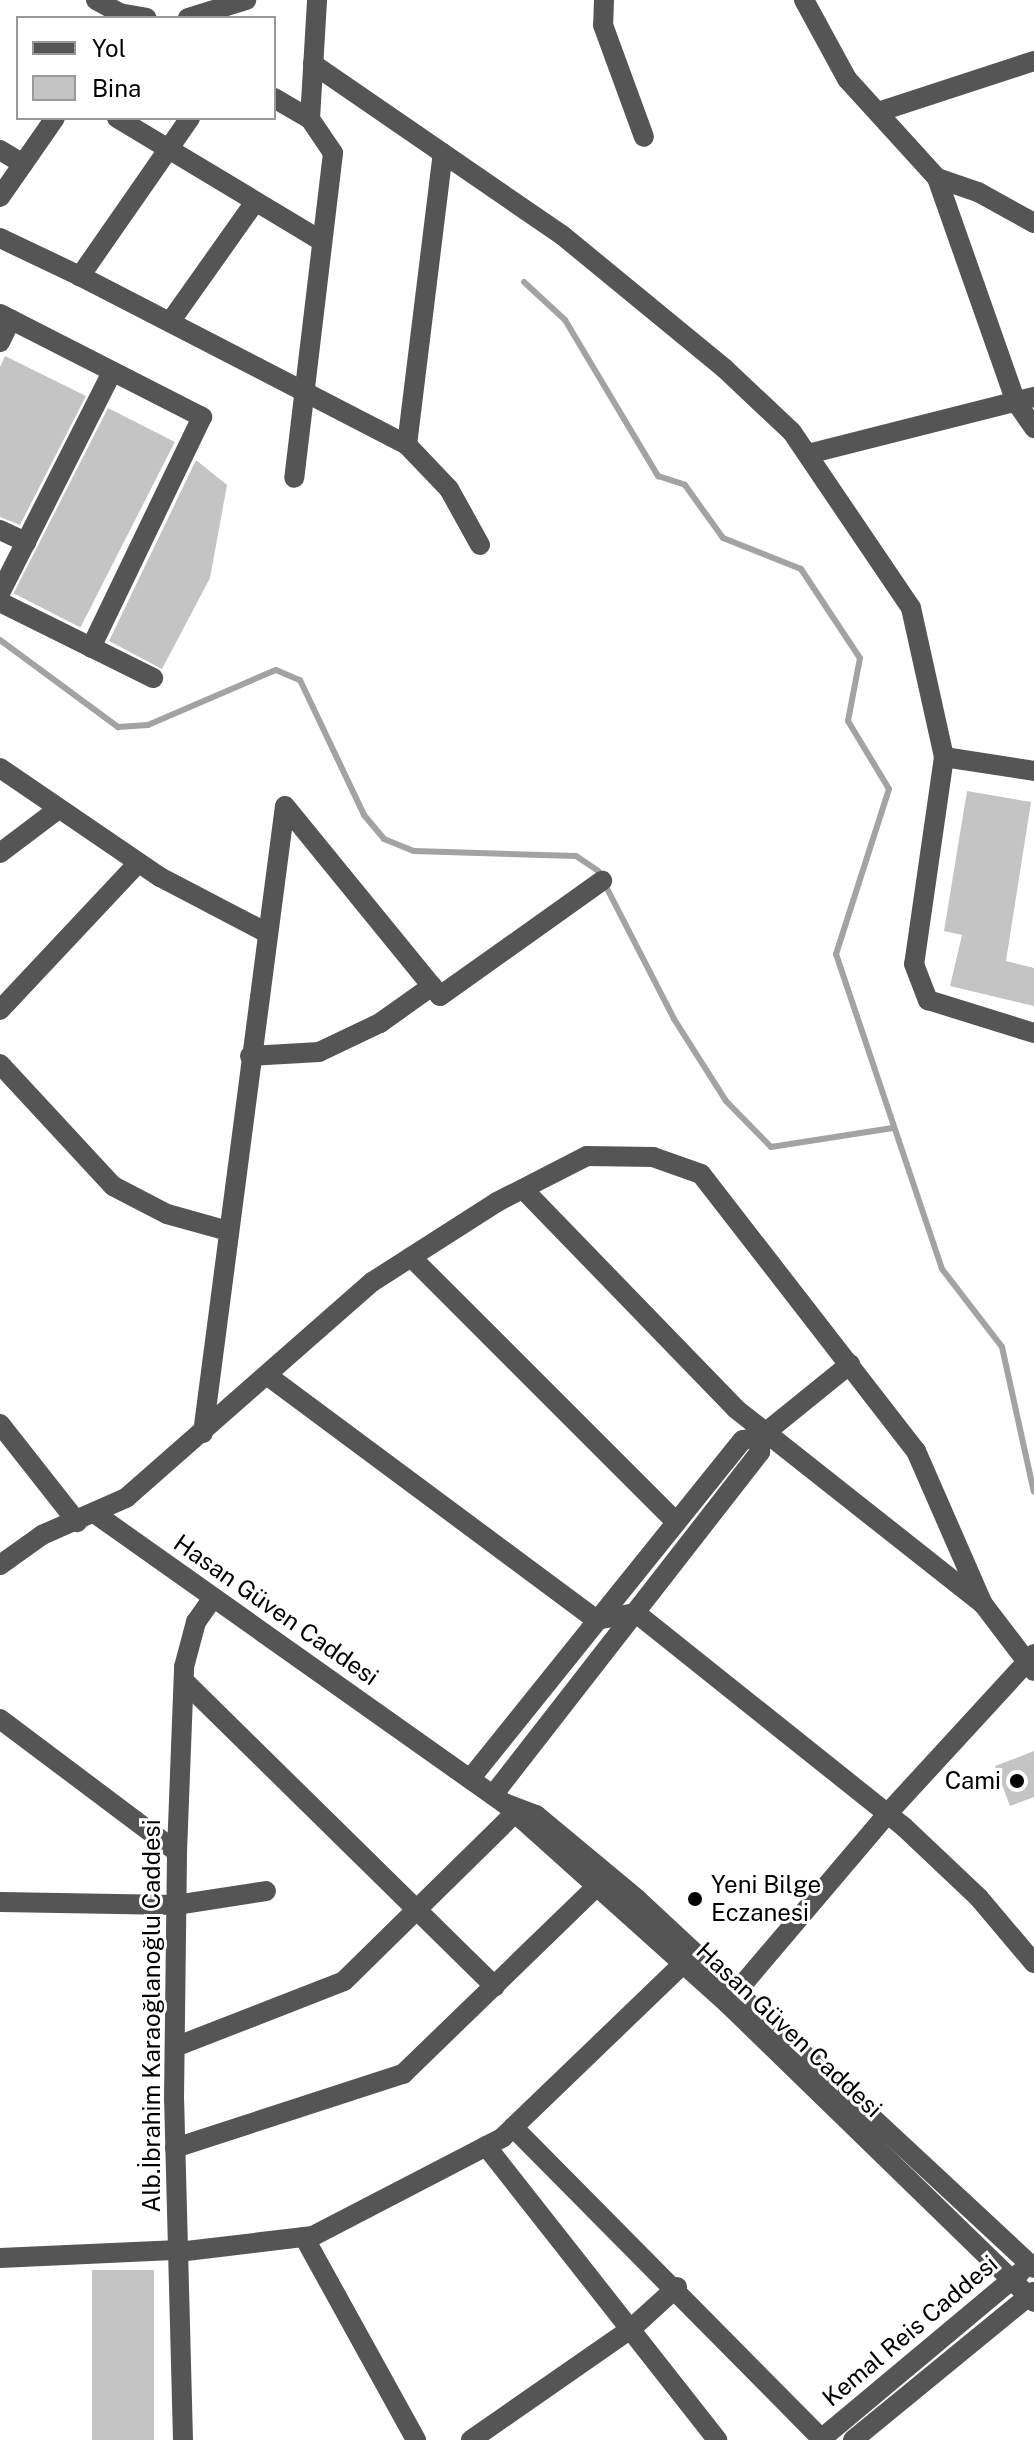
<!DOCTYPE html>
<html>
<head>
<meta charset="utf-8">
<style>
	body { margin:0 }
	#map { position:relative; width:1034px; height:2440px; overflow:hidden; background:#fff; font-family:"Public Sans",sans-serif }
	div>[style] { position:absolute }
	.stream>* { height:6px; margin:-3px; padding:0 3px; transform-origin:3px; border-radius:3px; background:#a3a3a3 }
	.building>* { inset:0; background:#c4c4c4; transform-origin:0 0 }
	.minor>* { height:20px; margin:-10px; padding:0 10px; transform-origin:10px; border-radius:10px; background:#555 }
	.dots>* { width:22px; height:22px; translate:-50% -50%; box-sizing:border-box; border:4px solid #fff; border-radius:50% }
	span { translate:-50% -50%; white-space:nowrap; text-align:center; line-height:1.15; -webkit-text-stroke:6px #fff; paint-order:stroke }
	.street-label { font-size:24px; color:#000 }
	.poi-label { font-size:24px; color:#000 }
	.right { translate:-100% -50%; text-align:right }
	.left { translate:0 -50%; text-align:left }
	.legend { position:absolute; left:16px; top:16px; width:260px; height:104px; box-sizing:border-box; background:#fff; border:2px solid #999; margin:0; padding:10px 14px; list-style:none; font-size:24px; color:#000 }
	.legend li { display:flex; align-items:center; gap:16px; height:40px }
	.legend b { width:40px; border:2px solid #999 }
</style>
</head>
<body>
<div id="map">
	<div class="stream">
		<div style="left:524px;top:282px;width:56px;rotate:42.8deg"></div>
		<div style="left:565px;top:320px;width:182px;rotate:59.2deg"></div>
		<div style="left:658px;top:476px;width:28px;rotate:18deg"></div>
		<div style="left:685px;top:485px;width:65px;rotate:54.4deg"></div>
		<div style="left:723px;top:538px;width:84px;rotate:21.7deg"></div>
		<div style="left:801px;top:569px;width:107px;rotate:56.5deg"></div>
		<div style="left:860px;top:658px;width:64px;rotate:100.8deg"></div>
		<div style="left:848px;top:721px;width:79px;rotate:58.9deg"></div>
		<div style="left:889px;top:789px;width:173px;rotate:107.8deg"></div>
		<div style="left:836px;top:954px;width:332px;rotate:71.4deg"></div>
		<div style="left:942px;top:1269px;width:98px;rotate:52.4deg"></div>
		<div style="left:1002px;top:1347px;width:148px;rotate:77.6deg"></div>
		<div style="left:0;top:640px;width:147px;rotate:36.4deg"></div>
		<div style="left:118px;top:727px;width:30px;rotate:-4deg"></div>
		<div style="left:148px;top:725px;width:139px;rotate:-23.3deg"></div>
		<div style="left:276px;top:670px;width:26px;rotate:23deg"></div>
		<div style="left:300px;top:680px;width:149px;rotate:64.6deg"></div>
		<div style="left:364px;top:815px;width:31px;rotate:50deg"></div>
		<div style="left:384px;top:839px;width:32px;rotate:22deg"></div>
		<div style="left:414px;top:851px;width:162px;rotate:1.8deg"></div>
		<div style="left:576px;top:856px;width:27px;rotate:34deg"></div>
		<div style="left:598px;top:871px;width:166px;rotate:62.8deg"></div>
		<div style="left:674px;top:1019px;width:97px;rotate:57.6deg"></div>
		<div style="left:726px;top:1101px;width:64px;rotate:45.6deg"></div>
		<div style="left:771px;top:1147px;width:123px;rotate:-8.9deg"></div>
	</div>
	<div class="building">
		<div style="clip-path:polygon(5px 356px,86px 396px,20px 525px,0 517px,0 367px)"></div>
		<div style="left:108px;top:408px;width:75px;height:208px;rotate:27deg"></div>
		<div style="clip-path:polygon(196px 460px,227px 485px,210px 578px,162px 669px,109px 641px)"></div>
		<div style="clip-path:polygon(967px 791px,1031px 802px,1006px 961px,1034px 968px,1034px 1006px,950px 986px,962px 935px,944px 931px)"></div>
		<div style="clip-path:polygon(1034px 1751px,1034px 1797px,1010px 1806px,995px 1766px)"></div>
		<div style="left:154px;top:2270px;width:170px;height:62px;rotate:90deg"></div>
	</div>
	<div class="minor">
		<div style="left:96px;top:0;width:26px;rotate:29deg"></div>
		<div style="left:119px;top:13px;width:28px;rotate:10deg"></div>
		<div style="left:604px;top:0;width:25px;rotate:92deg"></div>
		<div style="left:603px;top:25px;width:119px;rotate:69.9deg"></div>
		<div style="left:804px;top:0;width:90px;rotate:61.4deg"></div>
		<div style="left:847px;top:79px;width:134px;rotate:47.7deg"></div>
		<div style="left:937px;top:178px;width:238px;rotate:70.6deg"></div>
		<div style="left:1016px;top:402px;width:32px;rotate:55deg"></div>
		<div style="left:188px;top:18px;width:61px;rotate:-17.2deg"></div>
		<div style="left:313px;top:64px;width:302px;rotate:34.5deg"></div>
		<div style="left:562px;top:235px;width:210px;rotate:39.4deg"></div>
		<div style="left:724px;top:368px;width:93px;rotate:43.3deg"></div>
		<div style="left:792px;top:432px;width:212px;rotate:55.9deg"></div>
		<div style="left:911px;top:608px;width:153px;rotate:77.5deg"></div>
		<div style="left:944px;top:757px;width:209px;rotate:98.2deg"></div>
		<div style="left:914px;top:964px;width:39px;rotate:69deg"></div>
		<div style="left:928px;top:1000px;width:111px;rotate:17.3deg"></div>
		<div style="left:274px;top:98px;width:42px;rotate:30.3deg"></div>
		<div style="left:310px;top:119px;width:41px;rotate:55.9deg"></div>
		<div style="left:333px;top:153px;width:327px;rotate:96.8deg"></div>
		<div style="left:878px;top:112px;width:164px;rotate:-18.1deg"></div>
		<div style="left:117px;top:118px;width:237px;rotate:31deg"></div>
		<div style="left:190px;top:118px;width:193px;rotate:124.8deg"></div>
		<div style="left:80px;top:276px;width:368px;rotate:27.3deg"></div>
		<div style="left:407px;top:445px;width:294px;rotate:-83deg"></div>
		<div style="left:310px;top:119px;width:119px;rotate:-86.6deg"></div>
		<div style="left:0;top:150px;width:27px;rotate:31deg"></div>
		<div style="left:937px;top:178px;width:43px;rotate:18.9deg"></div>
		<div style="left:978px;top:192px;width:64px;rotate:29deg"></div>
		<div style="left:0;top:197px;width:96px;rotate:-55.2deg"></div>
		<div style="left:0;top:238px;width:89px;rotate:25.4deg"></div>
		<div style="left:0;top:314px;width:227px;rotate:27deg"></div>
		<div style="left:202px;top:417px;width:256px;rotate:115.7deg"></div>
		<div style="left:170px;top:322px;width:147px;rotate:-54.7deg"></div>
		<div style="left:0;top:342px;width:25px;rotate:-64deg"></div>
		<div style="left:407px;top:445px;width:61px;rotate:46.3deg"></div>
		<div style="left:449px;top:489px;width:64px;rotate:61deg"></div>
		<div style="left:808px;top:454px;width:233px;rotate:-14.2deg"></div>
		<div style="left:0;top:530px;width:29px;rotate:25deg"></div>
		<div style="left:0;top:593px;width:248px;rotate:-63.1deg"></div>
		<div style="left:0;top:602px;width:171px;rotate:26.4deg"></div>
		<div style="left:944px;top:757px;width:91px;rotate:8.8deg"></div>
		<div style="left:0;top:768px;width:194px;rotate:34.3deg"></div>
		<div style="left:160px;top:877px;width:121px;rotate:27.6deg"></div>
		<div style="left:285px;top:806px;width:245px;rotate:50.8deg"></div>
		<div style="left:440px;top:996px;width:199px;rotate:-35.4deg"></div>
		<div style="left:0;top:853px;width:71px;rotate:-37deg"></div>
		<div style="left:0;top:1010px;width:202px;rotate:-46.8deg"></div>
		<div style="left:250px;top:1056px;width:69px;rotate:-3.3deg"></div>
		<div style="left:319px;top:1052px;width:68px;rotate:-25.4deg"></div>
		<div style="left:380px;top:1023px;width:64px;rotate:-35.4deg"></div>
		<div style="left:0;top:1064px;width:166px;rotate:47.2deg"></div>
		<div style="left:113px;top:1186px;width:61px;rotate:27.4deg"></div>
		<div style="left:167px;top:1214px;width:63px;rotate:15.6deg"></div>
		<div style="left:523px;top:1189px;width:306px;rotate:45.9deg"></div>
		<div style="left:736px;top:1409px;width:315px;rotate:38.3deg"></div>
		<div style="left:983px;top:1604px;width:84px;rotate:52.7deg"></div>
		<div style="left:411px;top:1257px;width:375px;rotate:45deg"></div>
		<div style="left:268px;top:1376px;width:409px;rotate:36.6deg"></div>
		<div style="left:596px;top:1620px;width:41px;rotate:-9.9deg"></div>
		<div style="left:636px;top:1613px;width:343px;rotate:38.6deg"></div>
		<div style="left:904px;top:1827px;width:103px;rotate:43.4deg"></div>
		<div style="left:979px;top:1898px;width:85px;rotate:49.8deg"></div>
		<div style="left:0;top:1424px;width:125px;rotate:51.8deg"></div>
		<div style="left:203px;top:1433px;width:632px;rotate:-82.55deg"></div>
		<div style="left:97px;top:1515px;width:497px;rotate:35.3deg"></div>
		<div style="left:503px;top:1802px;width:301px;rotate:41.9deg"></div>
		<div style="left:727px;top:2003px;width:429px;rotate:44.2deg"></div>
		<div style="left:0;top:1565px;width:52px;rotate:-35.5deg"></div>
		<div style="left:42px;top:1535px;width:92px;rotate:-23.8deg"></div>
		<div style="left:126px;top:1498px;width:327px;rotate:-41.3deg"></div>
		<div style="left:372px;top:1282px;width:148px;rotate:-32.6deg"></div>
		<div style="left:497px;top:1202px;width:101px;rotate:-27.1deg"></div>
		<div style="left:587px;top:1156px;width:66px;rotate:0.9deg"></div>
		<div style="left:653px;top:1157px;width:51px;rotate:19.5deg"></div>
		<div style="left:701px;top:1174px;width:351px;rotate:52.2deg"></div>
		<div style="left:916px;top:1451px;width:167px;rotate:66.4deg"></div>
		<div style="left:184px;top:1681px;width:436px;rotate:44.5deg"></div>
		<div style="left:0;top:1719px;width:221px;rotate:36.9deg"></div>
		<div style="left:470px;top:1779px;width:435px;rotate:-51.2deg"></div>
		<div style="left:743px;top:1440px;width:17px;rotate:-10deg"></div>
		<div style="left:760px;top:1437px;width:116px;rotate:-39deg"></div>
		<div style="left:493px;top:1795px;width:435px;rotate:-52.1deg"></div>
		<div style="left:760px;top:1452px;width:15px;rotate:-90deg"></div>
		<div style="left:507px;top:1804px;width:31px;rotate:21deg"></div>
		<div style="left:536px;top:1815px;width:131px;rotate:39.7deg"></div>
		<div style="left:637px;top:1899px;width:542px;rotate:42.91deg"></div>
		<div style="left:0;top:1902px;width:176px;rotate:1deg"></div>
		<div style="left:176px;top:1905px;width:91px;rotate:-8.8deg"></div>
		<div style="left:732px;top:1997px;width:241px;rotate:-49.7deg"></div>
		<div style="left:888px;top:1813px;width:216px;rotate:-47.4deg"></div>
		<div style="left:175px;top:2047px;width:181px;rotate:-21.3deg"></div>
		<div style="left:344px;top:1981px;width:238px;rotate:-44.5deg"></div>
		<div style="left:513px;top:2127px;width:439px;rotate:45.3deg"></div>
		<div style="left:486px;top:2146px;width:374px;rotate:51.8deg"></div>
		<div style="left:175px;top:2148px;width:240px;rotate:-18deg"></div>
		<div style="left:403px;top:2074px;width:270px;rotate:-44.1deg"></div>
		<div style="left:304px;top:2237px;width:232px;rotate:61.1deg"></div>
		<div style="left:178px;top:2252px;width:136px;rotate:-6.8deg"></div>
		<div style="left:313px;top:2236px;width:213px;rotate:-27.4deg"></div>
		<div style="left:502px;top:2138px;width:261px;rotate:-43.9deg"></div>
		<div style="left:0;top:2258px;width:179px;rotate:-2.6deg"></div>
		<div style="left:183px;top:2440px;width:341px;rotate:-91.5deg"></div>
		<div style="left:174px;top:2099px;width:247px;rotate:-89.3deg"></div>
		<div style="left:177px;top:1852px;width:185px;rotate:-87.8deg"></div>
		<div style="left:184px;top:1667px;width:47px;rotate:-75.1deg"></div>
		<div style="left:196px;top:1622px;width:29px;rotate:-55deg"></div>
		<div style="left:471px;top:2440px;width:196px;rotate:-34.8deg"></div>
		<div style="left:632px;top:2328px;width:61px;rotate:-42.3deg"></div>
		<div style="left:820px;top:2440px;width:261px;rotate:-39.9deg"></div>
		<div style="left:853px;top:2440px;width:234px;rotate:-39.3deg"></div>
	</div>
	<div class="dots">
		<div style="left:1017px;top:1781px;background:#000"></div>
		<div style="left:695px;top:1899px;background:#000"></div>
	</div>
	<div class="street-label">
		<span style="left:276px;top:1610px;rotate:35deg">Hasan Güven Caddesi</span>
		<span style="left:152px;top:2016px;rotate:-90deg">Alb.İbrahim Karaoğlanoğlu Caddesi</span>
		<span style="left:789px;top:2030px;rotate:43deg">Hasan Güven Caddesi</span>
		<span style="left:910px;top:2331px;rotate:-40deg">Kemal Reis Caddesi</span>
	</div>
	<div class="poi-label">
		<span class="right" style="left:1001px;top:1781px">Cami</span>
		<span class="left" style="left:711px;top:1899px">Yeni Bilge<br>Eczanesi</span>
	</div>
	<ul class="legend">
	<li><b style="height:10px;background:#555"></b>Yol</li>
	<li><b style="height:22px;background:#c4c4c4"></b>Bina</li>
	</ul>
</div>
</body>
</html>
